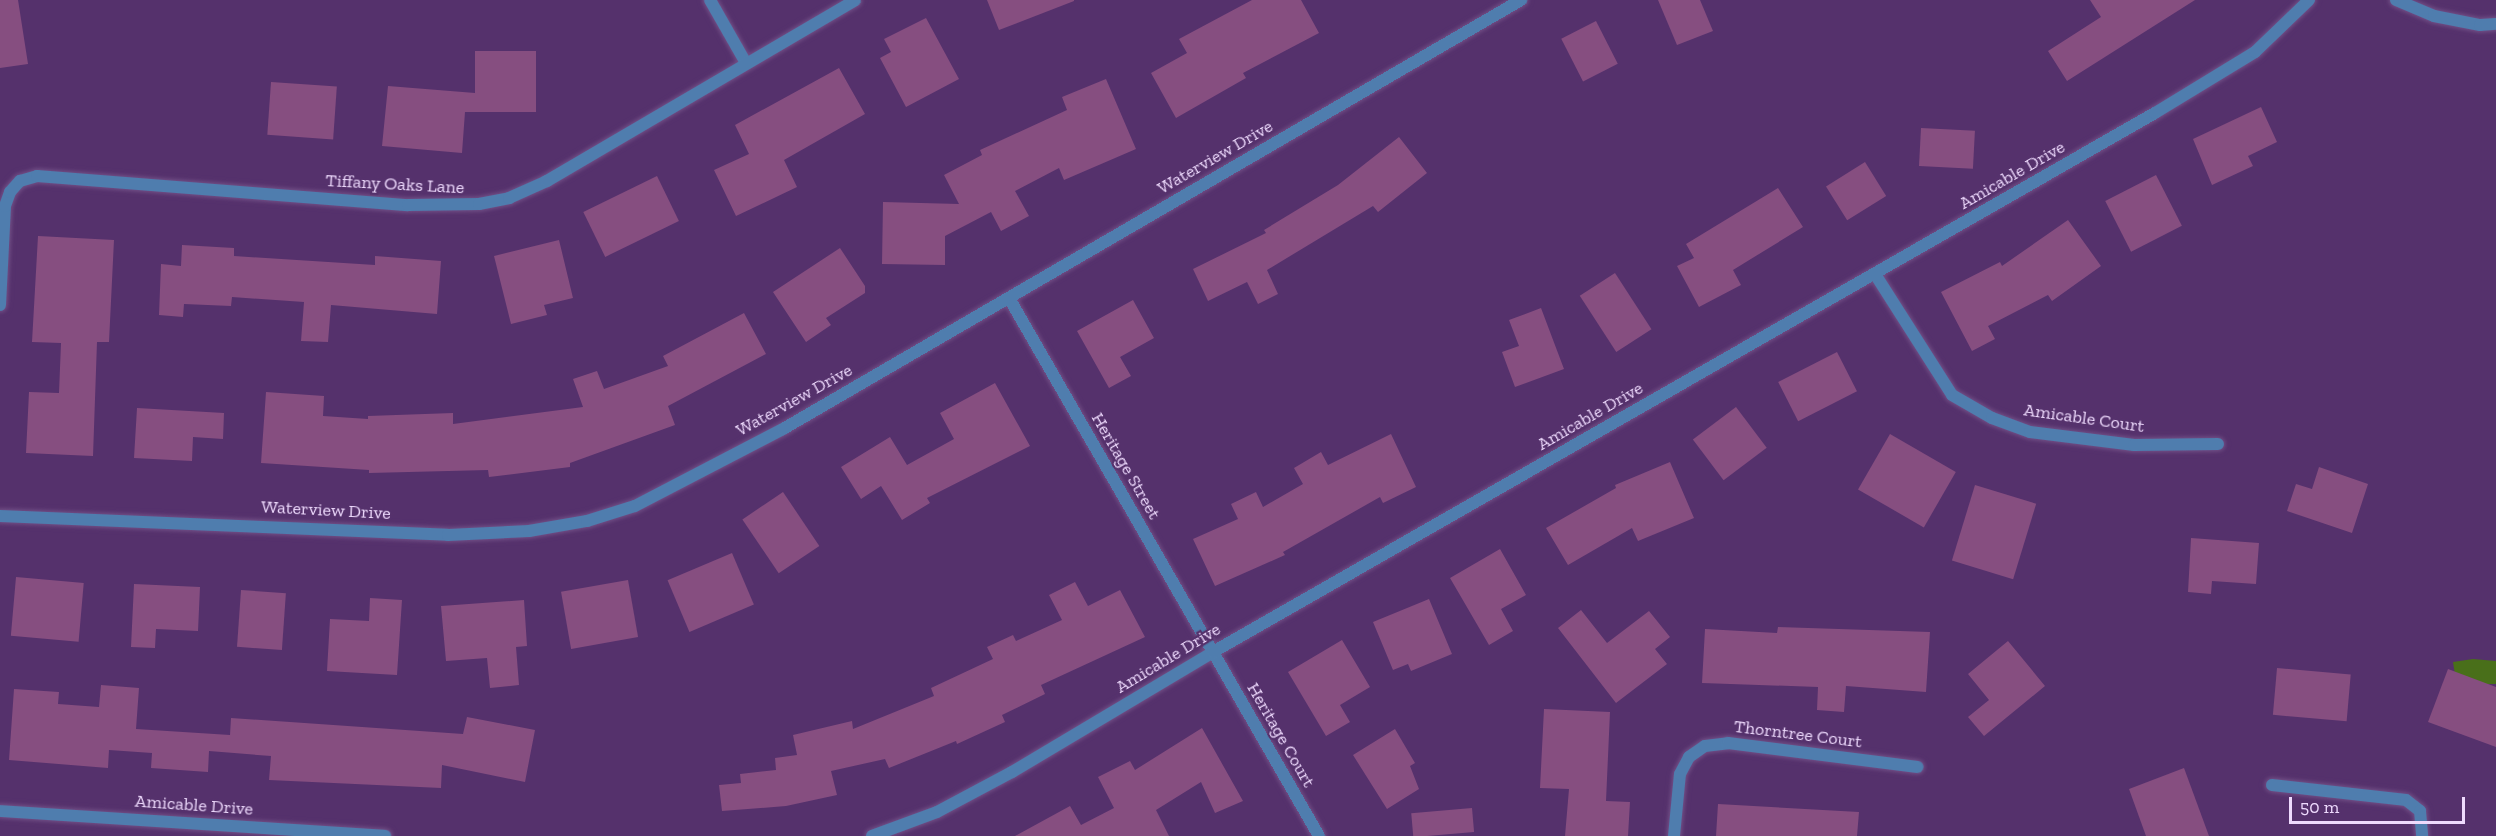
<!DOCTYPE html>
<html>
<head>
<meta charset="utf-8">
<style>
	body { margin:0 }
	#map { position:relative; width:2496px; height:836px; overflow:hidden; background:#55316c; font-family:"Zilla Slab",serif }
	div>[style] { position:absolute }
	.green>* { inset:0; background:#496f1a }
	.building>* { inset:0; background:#864e80; transform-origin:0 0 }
	.roads { filter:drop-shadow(0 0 2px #714f86) drop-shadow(0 0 2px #714f86) }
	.minor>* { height:12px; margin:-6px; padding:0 6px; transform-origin:6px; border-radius:6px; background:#4f7dae }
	span { translate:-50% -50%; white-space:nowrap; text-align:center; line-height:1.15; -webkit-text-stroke:4.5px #55316c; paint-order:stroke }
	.street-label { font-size:18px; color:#eedafd }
	.scale { position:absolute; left:2289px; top:797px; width:176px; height:27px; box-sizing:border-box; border:3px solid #eedafd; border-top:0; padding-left:8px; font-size:18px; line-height:21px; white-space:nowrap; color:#eedafd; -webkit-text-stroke:4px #55316c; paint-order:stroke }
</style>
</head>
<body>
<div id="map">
	<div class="green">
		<div style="clip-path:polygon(2473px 659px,2496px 661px,2496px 684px,2478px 684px,2455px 675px,2453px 662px)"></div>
	</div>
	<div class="building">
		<div style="clip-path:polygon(0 0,18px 0,28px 64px,0 68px)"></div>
		<div style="clip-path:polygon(987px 0,1074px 0,1074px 1px,999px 30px)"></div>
		<div style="clip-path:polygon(1252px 0,1301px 0,1319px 33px,1243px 73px,1246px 78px,1176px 118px,1151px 73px,1187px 53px,1179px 39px)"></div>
		<div style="clip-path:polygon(1658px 0,1700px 0,1713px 31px,1677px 45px)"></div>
		<div style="clip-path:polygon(2090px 0,2195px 0,2067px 81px,2048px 51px,2101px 17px)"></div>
		<div style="clip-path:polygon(926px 18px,959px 79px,906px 107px,880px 58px,891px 52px,884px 39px)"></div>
		<div style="left:1596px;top:21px;width:48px;height:39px;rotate:63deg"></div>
		<div style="clip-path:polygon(475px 51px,536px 51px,536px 112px,465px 112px,462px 153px,382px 146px,388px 86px,475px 93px)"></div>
		<div style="clip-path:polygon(839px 68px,865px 114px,784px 160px,797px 187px,736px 216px,714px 170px,749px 154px,735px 125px)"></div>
		<div style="clip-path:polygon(1106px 79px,1136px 149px,1064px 180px,1059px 168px,1015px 191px,1029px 216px,1001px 231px,991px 212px,945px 236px,945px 265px,882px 264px,883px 202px,959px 204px,944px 175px,982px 155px,980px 150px,1067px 110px,1062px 97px)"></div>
		<div style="left:271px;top:82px;width:66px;height:53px;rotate:4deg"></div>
		<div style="clip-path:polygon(2261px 107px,2277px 142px,2248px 156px,2253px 166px,2212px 185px,2193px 139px)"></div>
		<div style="left:1921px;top:128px;width:54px;height:38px;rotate:3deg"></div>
		<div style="clip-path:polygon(1399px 137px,1427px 173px,1378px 212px,1373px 206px,1267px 270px,1278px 294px,1258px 304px,1247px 282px,1208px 301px,1193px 269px,1266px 233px,1264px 230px,1338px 185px)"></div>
		<div style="left:1865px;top:162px;width:40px;height:46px;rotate:58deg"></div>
		<div style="left:2156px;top:175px;width:57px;height:57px;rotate:63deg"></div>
		<div style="left:657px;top:176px;width:50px;height:82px;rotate:64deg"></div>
		<div style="clip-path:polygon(1778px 188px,1803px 227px,1733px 270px,1741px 285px,1699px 307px,1677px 266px,1694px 258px,1686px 244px)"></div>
		<div style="clip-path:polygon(2068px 220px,2101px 266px,2052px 301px,2048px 295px,1988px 326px,1995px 339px,1972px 351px,1941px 292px,2000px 262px,2002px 266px)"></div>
		<div style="clip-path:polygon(38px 236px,114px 240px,109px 342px,97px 342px,93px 456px,26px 453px,29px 392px,59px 393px,61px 343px,32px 342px)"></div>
		<div style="clip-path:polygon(559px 240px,573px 298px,544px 305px,547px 315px,511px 324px,494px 256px)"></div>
		<div style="clip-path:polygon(182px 245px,234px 248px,234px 256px,375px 265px,375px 256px,441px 261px,437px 314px,331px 305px,328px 342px,301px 341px,304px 302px,232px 297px,231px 306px,184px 304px,183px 317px,159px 315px,161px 264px,181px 266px)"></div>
		<div style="clip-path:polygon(840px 248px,865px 286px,865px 293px,826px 318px,831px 325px,806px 342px,773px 292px)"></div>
		<div style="left:1615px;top:273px;width:67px;height:42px;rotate:57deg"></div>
		<div style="clip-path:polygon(1133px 300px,1154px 338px,1120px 357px,1131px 376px,1109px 388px,1077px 331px)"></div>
		<div style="clip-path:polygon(1541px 308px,1564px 369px,1515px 387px,1502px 352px,1519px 346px,1509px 320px)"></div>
		<div style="clip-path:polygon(744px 313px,766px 354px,668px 406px,675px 425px,570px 463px,570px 467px,489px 477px,488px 470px,369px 473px,369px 470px,261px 463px,266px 392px,324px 396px,323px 416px,368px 419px,368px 416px,453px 413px,453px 424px,583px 407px,573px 379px,597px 371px,604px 389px,668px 366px,663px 356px)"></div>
		<div style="left:1837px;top:352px;width:44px;height:66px;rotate:63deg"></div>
		<div style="clip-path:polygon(995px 383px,1030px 446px,927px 498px,930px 503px,902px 520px,881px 486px,861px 499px,841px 467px,890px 437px,907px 465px,954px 439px,940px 413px)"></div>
		<div style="left:1736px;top:407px;width:51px;height:54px;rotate:53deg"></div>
		<div style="clip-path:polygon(137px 408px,224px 413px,223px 439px,193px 437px,192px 461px,134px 458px)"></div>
		<div style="clip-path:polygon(1391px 434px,1416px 487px,1383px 503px,1380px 497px,1283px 552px,1285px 555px,1215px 586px,1193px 539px,1238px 519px,1231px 504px,1256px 492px,1263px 507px,1303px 484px,1294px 468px,1321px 452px,1328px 465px)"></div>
		<div style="left:1890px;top:434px;width:76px;height:64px;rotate:30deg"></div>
		<div style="clip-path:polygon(1670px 462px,1694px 518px,1638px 541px,1632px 528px,1568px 565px,1546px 528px,1616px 488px,1615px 485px)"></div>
		<div style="clip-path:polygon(2319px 467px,2368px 484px,2352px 533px,2287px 511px,2296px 484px,2312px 489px)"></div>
		<div style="left:1975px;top:485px;width:64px;height:79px;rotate:17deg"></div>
		<div style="left:783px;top:492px;width:65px;height:49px;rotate:56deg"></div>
		<div style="clip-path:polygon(2191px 538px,2259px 543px,2256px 584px,2212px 581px,2211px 594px,2188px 592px)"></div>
		<div style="clip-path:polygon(1500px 549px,1526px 595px,1501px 609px,1513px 631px,1489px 645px,1450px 578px)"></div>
		<div style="left:732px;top:553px;width:56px;height:70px;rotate:67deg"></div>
		<div style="left:16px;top:577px;width:68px;height:59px;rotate:5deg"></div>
		<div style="left:628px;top:580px;width:58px;height:68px;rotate:80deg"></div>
		<div style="clip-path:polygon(1075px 582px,1088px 606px,1120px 590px,1145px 637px,1041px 685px,1045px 694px,1002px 715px,1005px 722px,957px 744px,956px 741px,889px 768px,885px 759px,831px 771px,837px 795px,786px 806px,722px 811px,719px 785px,741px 783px,740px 774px,776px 770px,775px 758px,797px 755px,793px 735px,852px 721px,853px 729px,934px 696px,931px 688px,993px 659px,987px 647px,1013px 635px,1016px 641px,1062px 620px,1049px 595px)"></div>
		<div style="clip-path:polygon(134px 584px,200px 587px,198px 631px,156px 629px,155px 648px,131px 647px)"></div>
		<div style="left:241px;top:590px;width:45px;height:57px;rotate:4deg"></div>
		<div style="clip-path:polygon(370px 598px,402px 600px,397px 675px,327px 671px,330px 619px,369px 621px)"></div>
		<div style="clip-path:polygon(1429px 599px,1452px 654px,1411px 671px,1408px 664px,1393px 670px,1373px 622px)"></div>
		<div style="clip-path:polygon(524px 600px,527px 646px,516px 647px,519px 685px,490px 688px,487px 658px,446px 661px,441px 606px)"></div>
		<div style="clip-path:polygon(1581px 610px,1607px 643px,1649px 611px,1670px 637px,1655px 649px,1667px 664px,1616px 703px,1558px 628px)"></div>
		<div style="clip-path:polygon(1778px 627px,1930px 632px,1926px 692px,1846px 686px,1844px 712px,1817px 710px,1818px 687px,1702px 683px,1705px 629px,1777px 633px)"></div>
		<div style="clip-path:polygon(1342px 640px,1370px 687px,1340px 705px,1350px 722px,1326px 736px,1288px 672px)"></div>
		<div style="clip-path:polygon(2008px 641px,2045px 686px,1984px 736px,1968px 717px,1989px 700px,1968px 674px)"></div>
		<div style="left:2277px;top:668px;width:74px;height:47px;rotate:5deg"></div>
		<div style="clip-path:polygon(2448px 669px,2496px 687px,2496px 747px,2428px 722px)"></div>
		<div style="clip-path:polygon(101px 685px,139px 688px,136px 729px,230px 735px,231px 718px,463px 734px,467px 717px,535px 730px,525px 782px,442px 765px,441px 788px,269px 780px,271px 756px,209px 751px,208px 772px,151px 768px,152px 753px,109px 750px,108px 768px,9px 760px,14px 689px,59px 692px,58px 704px,99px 707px)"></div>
		<div style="clip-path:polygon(1544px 709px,1610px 712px,1606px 801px,1630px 802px,1628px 836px,1565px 836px,1569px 789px,1540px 788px)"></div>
		<div style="clip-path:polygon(1202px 728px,1243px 801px,1215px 813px,1201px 782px,1156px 810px,1169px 836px,1015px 836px,1070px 806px,1081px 825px,1114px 808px,1098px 777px,1130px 761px,1135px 770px)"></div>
		<div style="clip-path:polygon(1395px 729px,1415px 763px,1410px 766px,1419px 789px,1387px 809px,1353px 755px)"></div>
		<div style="clip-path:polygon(2184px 768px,2209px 836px,2146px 836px,2129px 789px)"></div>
		<div style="clip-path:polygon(1718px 804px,1859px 812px,1857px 836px,1716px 836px)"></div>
		<div style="left:1472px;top:808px;width:24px;height:61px;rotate:85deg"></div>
	</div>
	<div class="roads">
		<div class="minor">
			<div style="left:710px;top:0;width:73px;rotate:60.3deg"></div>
			<div style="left:2396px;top:0;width:41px;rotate:22.8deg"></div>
			<div style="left:2434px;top:16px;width:47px;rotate:11.1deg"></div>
			<div style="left:2480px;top:25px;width:16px;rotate:-4deg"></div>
			<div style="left:1875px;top:274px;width:143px;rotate:57.5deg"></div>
			<div style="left:1952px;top:395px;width:46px;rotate:29.9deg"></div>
			<div style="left:1992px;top:418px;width:40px;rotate:20.2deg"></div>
			<div style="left:2030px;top:432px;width:105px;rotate:7.1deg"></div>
			<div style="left:2134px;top:445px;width:84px;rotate:-0.7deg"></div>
			<div style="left:1009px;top:298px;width:621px;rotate:60.05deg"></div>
			<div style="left:0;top:305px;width:99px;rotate:-87.1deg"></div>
			<div style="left:5px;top:206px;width:15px;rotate:-70deg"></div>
			<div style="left:10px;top:192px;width:15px;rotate:-48deg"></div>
			<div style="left:20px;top:181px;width:18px;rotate:-16deg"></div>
			<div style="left:37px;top:176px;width:372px;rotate:4.5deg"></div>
			<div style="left:408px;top:205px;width:71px;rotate:-0.8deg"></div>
			<div style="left:479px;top:204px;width:31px;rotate:-11deg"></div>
			<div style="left:509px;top:198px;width:42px;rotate:-24.1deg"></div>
			<div style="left:547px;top:181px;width:357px;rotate:-30.4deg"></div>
			<div style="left:0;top:516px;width:448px;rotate:2.4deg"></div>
			<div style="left:448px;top:535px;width:81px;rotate:-2.8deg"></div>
			<div style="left:529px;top:531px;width:59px;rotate:-9.8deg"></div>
			<div style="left:587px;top:521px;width:50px;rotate:-17.4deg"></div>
			<div style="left:635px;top:506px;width:167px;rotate:-27.5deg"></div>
			<div style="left:783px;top:429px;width:854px;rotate:-30.17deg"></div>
			<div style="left:2272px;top:785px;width:135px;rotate:6.4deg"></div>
			<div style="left:2406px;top:800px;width:18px;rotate:38deg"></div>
			<div style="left:2420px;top:811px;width:25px;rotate:85deg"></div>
			<div style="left:0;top:811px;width:386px;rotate:3.7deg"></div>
			<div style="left:872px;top:836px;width:69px;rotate:-20.3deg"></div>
			<div style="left:937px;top:812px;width:85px;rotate:-28.1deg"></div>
			<div style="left:1012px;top:772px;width:234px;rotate:-30.8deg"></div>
			<div style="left:1213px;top:652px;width:1085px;rotate:-29.78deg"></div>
			<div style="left:2155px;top:113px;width:117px;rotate:-31.4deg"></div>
			<div style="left:2255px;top:52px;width:75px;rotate:-43.9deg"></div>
			<div style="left:1674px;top:836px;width:62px;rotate:-84.5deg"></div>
			<div style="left:1680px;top:774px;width:19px;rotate:-62deg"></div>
			<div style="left:1689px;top:757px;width:19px;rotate:-35deg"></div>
			<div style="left:1705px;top:746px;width:23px;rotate:-7deg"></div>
			<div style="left:1728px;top:743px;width:191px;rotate:7.2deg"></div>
		</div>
	</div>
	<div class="street-label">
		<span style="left:1215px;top:157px;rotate:-30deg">Waterview Drive</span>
		<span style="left:2012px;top:175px;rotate:-30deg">Amicable Drive</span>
		<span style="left:395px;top:184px;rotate:3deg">Tiffany Oaks Lane</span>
		<span style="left:794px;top:400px;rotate:-29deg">Waterview Drive</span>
		<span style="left:1590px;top:416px;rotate:-30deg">Amicable Drive</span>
		<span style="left:2084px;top:418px;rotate:8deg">Amicable Court</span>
		<span style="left:1126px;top:466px;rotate:60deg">Heritage Street</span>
		<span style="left:326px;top:510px;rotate:3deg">Waterview Drive</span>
		<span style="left:1168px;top:658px;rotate:-31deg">Amicable Drive</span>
		<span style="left:1798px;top:734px;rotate:7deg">Thorntree Court</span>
		<span style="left:1281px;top:735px;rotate:60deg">Heritage Court</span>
		<span style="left:194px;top:805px;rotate:4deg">Amicable Drive</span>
	</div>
	<div class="scale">50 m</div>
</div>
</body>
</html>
